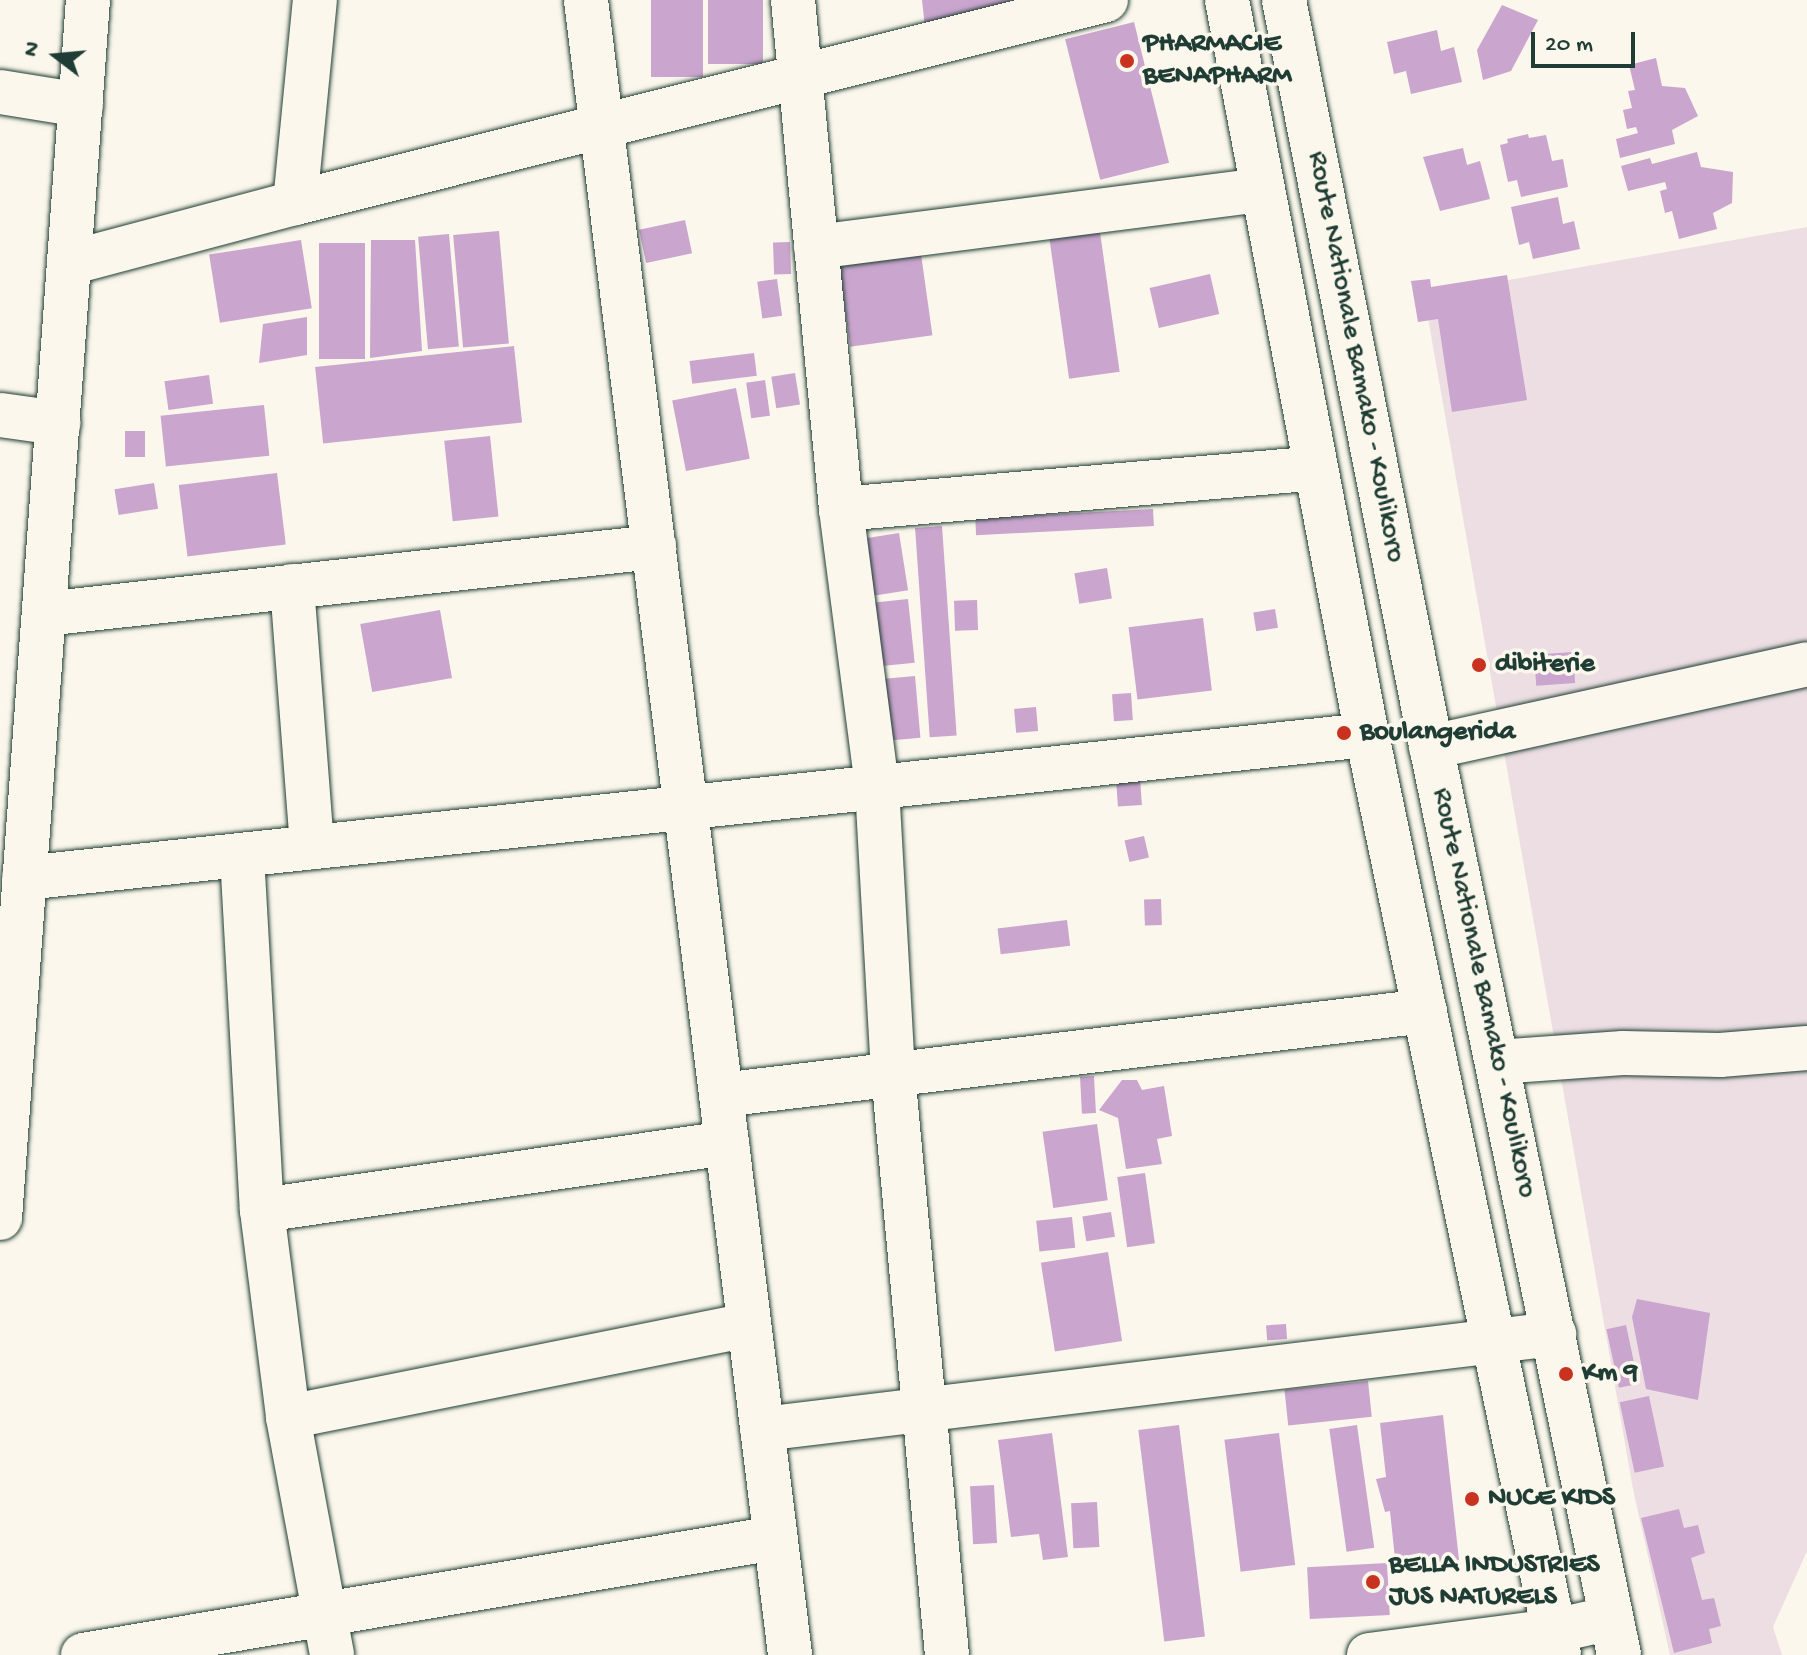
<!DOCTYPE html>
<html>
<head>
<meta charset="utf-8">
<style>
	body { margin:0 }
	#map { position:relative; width:1807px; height:1655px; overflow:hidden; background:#fbf7ec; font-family:"Gochi Hand",sans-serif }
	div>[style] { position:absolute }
	.built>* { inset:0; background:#ecdee3 }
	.building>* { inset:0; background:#caa5ce; transform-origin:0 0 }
	.roads { filter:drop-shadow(0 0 2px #1f3d34) drop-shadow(0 0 2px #1f3d34) }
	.minor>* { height:44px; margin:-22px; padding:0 22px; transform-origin:22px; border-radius:22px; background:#fbf7ec }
	.major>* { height:44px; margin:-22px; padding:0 22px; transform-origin:22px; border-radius:22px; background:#fbf7ec }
	.dots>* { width:22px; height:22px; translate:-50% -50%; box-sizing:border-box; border:4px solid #fbf7ec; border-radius:50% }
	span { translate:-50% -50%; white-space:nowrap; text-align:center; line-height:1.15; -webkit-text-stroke:7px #fbf7ec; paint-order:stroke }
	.poi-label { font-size:28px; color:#1f3d34; font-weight:700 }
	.left { translate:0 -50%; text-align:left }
	.street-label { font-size:28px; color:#1f3d34 }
	.north { position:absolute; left:16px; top:16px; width:80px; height:80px; -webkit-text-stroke:6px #fbf7ec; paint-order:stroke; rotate:286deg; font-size:22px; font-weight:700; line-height:32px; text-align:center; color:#1f3d34 }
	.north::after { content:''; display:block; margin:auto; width:28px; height:36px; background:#1f3d34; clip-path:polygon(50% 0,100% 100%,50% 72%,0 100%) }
	.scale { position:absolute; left:1531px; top:32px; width:104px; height:36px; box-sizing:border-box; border:4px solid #1f3d34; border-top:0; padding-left:10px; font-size:24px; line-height:28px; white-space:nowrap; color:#1f3d34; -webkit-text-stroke:6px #fbf7ec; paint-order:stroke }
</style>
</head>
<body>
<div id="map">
	<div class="built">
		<div style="clip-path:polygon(1807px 227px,1807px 1551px,1773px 1627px,1782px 1655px,1670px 1655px,1633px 1489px,1424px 295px)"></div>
	</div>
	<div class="building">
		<div style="left:651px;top:0;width:52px;height:77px"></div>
		<div style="left:708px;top:0;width:55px;height:64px"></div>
		<div style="clip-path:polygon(922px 0,1051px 0,926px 36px)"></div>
		<div style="clip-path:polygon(1502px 5px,1538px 20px,1511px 71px,1483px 80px,1477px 50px)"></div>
		<div style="left:1134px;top:22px;width:145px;height:71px;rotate:76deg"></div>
		<div style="clip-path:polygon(1437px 30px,1441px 51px,1454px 47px,1462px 82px,1411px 94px,1406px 71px,1394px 74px,1387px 42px)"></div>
		<div style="clip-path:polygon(1656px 58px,1662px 86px,1685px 88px,1698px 116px,1672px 130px,1675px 144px,1620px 158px,1616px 139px,1638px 133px,1636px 127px,1627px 129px,1623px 110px,1632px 108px,1628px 91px,1635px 90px,1629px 65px)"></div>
		<div style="clip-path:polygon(1528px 134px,1529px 138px,1546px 135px,1552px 161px,1563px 159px,1568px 187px,1521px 197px,1517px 180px,1508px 182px,1500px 145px,1508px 143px,1507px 139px)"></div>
		<div style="clip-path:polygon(1463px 148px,1467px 165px,1480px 161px,1490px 199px,1440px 211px,1423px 157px)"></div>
		<div style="clip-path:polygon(1697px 152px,1701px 167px,1733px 172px,1732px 203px,1713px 213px,1717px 229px,1679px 239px,1672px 211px,1665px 213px,1660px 191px,1667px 189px,1665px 182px,1628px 191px,1621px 166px,1650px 158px,1652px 164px)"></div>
		<div style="clip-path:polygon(1558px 197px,1563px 224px,1574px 221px,1580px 249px,1533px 259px,1529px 242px,1519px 245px,1511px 207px)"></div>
		<div style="left:685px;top:220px;width:34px;height:47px;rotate:78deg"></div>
		<div style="left:499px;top:231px;width:113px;height:46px;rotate:85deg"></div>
		<div style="left:1100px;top:232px;width:141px;height:51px;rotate:82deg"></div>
		<div style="left:449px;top:234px;width:113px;height:31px;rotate:85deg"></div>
		<div style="left:301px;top:240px;width:69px;height:93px;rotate:81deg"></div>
		<div style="clip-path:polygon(371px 240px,415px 240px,422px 351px,370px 358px)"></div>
		<div style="left:790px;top:242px;width:32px;height:17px;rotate:88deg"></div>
		<div style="left:365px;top:243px;width:116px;height:46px;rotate:90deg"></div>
		<div style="left:921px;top:254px;width:82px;height:83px;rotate:82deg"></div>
		<div style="left:1210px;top:274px;width:41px;height:62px;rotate:77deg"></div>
		<div style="clip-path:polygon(1507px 275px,1527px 400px,1452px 412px,1438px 319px,1418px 322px,1411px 281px,1430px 279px,1431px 287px)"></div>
		<div style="left:777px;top:279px;width:37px;height:20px;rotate:82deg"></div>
		<div style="clip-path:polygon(307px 317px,307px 355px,259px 363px,263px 324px)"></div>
		<div style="left:514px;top:346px;width:77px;height:200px;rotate:84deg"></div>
		<div style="left:754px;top:353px;width:23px;height:65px;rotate:83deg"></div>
		<div style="left:795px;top:373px;width:32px;height:24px;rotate:81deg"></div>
		<div style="left:209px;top:375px;width:29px;height:45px;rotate:82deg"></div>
		<div style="left:765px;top:380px;width:36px;height:19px;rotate:82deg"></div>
		<div style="left:736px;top:388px;width:72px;height:65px;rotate:79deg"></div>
		<div style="left:264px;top:405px;width:51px;height:104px;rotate:84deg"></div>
		<div style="left:125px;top:431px;width:20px;height:26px"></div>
		<div style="left:490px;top:436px;width:81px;height:46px;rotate:84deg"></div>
		<div style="left:277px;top:473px;width:72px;height:99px;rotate:83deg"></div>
		<div style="left:154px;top:483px;width:26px;height:40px;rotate:81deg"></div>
		<div style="left:1153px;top:509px;width:17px;height:178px;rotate:87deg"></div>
		<div style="left:942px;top:526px;width:210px;height:27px;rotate:86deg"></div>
		<div style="left:899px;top:533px;width:58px;height:35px;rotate:81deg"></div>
		<div style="left:1107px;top:568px;width:31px;height:33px;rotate:81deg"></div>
		<div style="left:908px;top:599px;width:64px;height:38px;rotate:84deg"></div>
		<div style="left:977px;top:600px;width:30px;height:23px;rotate:88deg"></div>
		<div style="left:1275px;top:609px;width:19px;height:22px;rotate:81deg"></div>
		<div style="left:440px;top:610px;width:69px;height:81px;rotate:80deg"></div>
		<div style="left:1203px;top:618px;width:73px;height:75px;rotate:83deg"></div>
		<div style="left:1573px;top:652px;width:31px;height:39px;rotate:86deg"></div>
		<div style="left:915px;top:676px;width:62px;height:39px;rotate:85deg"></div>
		<div style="left:1131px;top:693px;width:27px;height:19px;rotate:86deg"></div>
		<div style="left:1036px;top:707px;width:24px;height:22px;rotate:85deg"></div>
		<div style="left:1140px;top:778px;width:27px;height:24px;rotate:86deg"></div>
		<div style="left:1144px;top:836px;width:22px;height:20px;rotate:77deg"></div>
		<div style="left:1161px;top:899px;width:26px;height:17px;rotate:88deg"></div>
		<div style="left:1067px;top:920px;width:26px;height:70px;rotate:83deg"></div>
		<div style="left:1094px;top:1076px;width:37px;height:14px;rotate:87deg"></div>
		<div style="clip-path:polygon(1122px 1080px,1137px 1080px,1142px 1090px,1164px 1086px,1172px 1136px,1157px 1139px,1162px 1164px,1126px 1169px,1118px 1118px,1099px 1110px)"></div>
		<div style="left:1097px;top:1124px;width:77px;height:55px;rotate:82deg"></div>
		<div style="left:1145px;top:1173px;width:71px;height:28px;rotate:82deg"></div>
		<div style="left:1111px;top:1212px;width:25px;height:29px;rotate:81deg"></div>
		<div style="left:1072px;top:1217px;width:31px;height:36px;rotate:84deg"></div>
		<div style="left:1108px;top:1252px;width:90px;height:68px;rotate:81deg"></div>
		<div style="clip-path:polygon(1637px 1299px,1710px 1313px,1698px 1400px,1646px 1389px,1632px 1317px)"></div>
		<div style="left:1286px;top:1324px;width:15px;height:20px;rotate:86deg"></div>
		<div style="left:1626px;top:1325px;width:60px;height:20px;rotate:78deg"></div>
		<div style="left:1368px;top:1381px;width:36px;height:84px;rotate:84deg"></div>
		<div style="left:1649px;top:1396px;width:72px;height:30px;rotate:78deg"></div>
		<div style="clip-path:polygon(1443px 1415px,1459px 1560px,1396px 1568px,1390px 1511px,1385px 1512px,1376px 1479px,1386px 1477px,1380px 1423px)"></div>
		<div style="left:1179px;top:1425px;width:213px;height:41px;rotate:83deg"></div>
		<div style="left:1357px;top:1425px;width:124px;height:28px;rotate:82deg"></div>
		<div style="clip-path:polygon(1052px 1433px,1068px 1557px,1043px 1560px,1039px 1534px,1011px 1537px,998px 1440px)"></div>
		<div style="left:1279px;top:1433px;width:133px;height:55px;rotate:83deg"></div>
		<div style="left:994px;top:1485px;width:58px;height:24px;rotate:87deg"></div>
		<div style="left:1097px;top:1502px;width:45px;height:26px;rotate:87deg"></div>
		<div style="clip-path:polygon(1679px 1509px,1684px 1528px,1698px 1525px,1705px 1553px,1691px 1558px,1702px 1600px,1714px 1598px,1721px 1626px,1709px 1629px,1712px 1643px,1674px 1653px,1641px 1518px)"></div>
		<div style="left:1387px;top:1563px;width:52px;height:80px;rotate:87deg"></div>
	</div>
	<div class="roads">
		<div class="minor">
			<div style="left:586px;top:0;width:1668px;rotate:82.97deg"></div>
			<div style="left:793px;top:0;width:511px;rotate:84.61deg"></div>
			<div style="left:841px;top:509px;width:280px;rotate:82.6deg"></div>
			<div style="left:877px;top:787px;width:286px;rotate:86.8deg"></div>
			<div style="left:893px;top:1073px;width:584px;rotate:84.7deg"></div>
			<div style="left:0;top:92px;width:82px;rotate:9.1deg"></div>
			<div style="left:295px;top:203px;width:204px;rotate:-84.4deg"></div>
			<div style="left:816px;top:247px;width:448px;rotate:-7.3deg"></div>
			<div style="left:69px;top:263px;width:234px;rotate:-14.9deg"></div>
			<div style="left:295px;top:203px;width:836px;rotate:-14.05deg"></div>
			<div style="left:0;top:415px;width:59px;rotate:7.9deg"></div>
			<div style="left:841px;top:509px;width:476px;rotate:-4.9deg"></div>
			<div style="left:292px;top:586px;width:262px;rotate:85.6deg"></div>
			<div style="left:44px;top:614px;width:614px;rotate:-6.27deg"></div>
			<div style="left:1431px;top:747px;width:385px;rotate:-12.4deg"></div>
			<div style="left:242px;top:855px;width:356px;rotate:86.8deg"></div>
			<div style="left:262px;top:1210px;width:209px;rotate:82.8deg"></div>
			<div style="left:288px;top:1417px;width:242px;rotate:79.5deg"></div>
			<div style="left:24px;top:878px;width:1351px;rotate:-6.08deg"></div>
			<div style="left:1497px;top:1062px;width:126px;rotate:-4.1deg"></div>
			<div style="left:1623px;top:1053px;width:97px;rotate:1.2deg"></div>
			<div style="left:1720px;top:1055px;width:87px;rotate:-4.6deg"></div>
			<div style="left:721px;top:1095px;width:709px;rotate:-6.8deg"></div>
			<div style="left:262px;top:1210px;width:470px;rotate:-8.2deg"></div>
			<div style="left:0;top:1218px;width:1221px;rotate:-85.87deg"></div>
			<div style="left:288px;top:1417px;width:470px;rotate:-11.3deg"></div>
			<div style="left:762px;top:1429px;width:798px;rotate:-6.84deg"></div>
			<div style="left:83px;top:1655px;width:702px;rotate:-9.6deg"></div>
			<div style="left:1369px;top:1655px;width:187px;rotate:-7.4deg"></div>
			<div style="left:1554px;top:1631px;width:58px;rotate:-12.8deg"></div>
		</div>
		<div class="major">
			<div style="left:1227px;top:0;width:748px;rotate:79.22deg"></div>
			<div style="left:1367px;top:735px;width:940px;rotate:78.21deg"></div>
			<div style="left:1284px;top:0;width:735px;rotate:78.86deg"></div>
			<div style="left:1426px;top:721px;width:954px;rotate:78.32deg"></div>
		</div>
	</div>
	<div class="dots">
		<div style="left:1127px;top:61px;background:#c8321e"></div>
		<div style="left:1479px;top:665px;background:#c8321e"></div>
		<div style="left:1344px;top:733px;background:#c8321e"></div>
		<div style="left:1566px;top:1374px;background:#c8321e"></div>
		<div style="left:1472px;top:1499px;background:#c8321e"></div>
		<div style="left:1373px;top:1582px;background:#c8321e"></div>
	</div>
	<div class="poi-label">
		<span class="left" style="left:1143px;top:61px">PHARMACIE<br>BENAPHARM</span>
		<span class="left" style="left:1495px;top:665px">dibiterie</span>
		<span class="left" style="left:1360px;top:733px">Boulangerida</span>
		<span class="left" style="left:1582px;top:1374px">Km 9</span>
		<span class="left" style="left:1488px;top:1499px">NUCE KIDS</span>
		<span class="left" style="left:1389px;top:1582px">BELLA INDUSTRIES<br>JUS NATURELS</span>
	</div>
	<div class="street-label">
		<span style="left:1355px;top:357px;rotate:79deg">Route Nationale Bamako - Koulikoro</span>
		<span style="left:1483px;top:993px;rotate:78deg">Route Nationale Bamako - Koulikoro</span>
	</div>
	<div class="north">N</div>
	<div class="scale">20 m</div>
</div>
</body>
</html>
